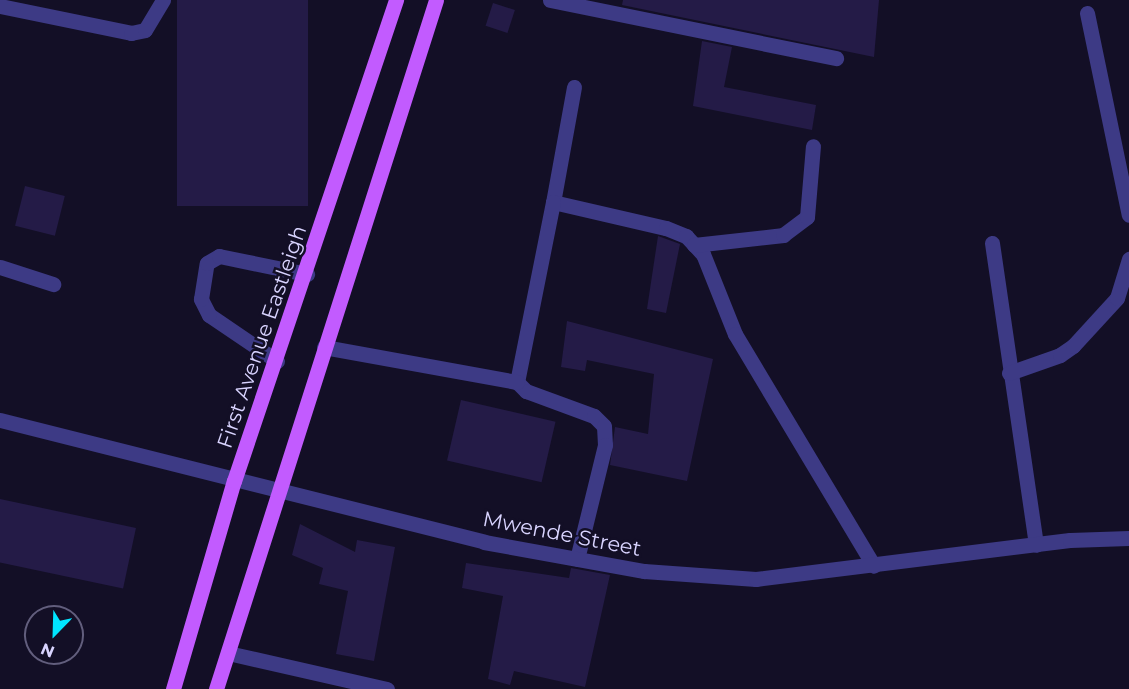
<!DOCTYPE html>
<html>
<head>
<meta charset="utf-8">
<style>
	body { margin:0 }
	#map { position:relative; width:1129px; height:689px; overflow:hidden; background:#130f26; font-family:Montserrat,sans-serif }
	div>[style] { position:absolute }
	.building>* { inset:0; background:#241b47; transform-origin:0 0 }
	.minor>* { height:15px; margin:-7.5px; padding:0 7.5px; transform-origin:7.5px; border-radius:7.5px; background:#3d3a85 }
	.major>* { height:15px; margin:-7.5px; padding:0 7.5px; transform-origin:7.5px; border-radius:7.5px; background:#c25bff }
	span { translate:-50% -50%; white-space:nowrap; text-align:center; line-height:1.15; -webkit-text-stroke:5px #130f26; paint-order:stroke }
	.street-label { font-size:21px; color:#d9d4ff }
	.north { position:absolute; left:24px; top:605px; width:60px; height:60px; box-sizing:border-box; background:#130f26; border:2px solid #625e7d; border-radius:50%; rotate:203deg; font-size:16px; font-weight:700; line-height:24px; text-align:center; color:#d9d4ff }
	.north::after { content:''; display:block; margin:auto; width:21px; height:27px; background:#00e5ff; clip-path:polygon(50% 0,100% 100%,50% 72%,0 100%) }
</style>
</head>
<body>
<div id="map">
	<div class="building">
		<div style="left:177px;top:0;width:131px;height:206px"></div>
		<div style="clip-path:polygon(623px 0,879px 0,874px 57px,622px 5px)"></div>
		<div style="left:493px;top:3px;width:23px;height:24px;rotate:18deg"></div>
		<div style="clip-path:polygon(702px 41px,732px 47px,724px 87px,816px 105px,812px 130px,693px 106px)"></div>
		<div style="left:25px;top:186px;width:41px;height:41px;rotate:14deg"></div>
		<div style="clip-path:polygon(658px 236px,680px 244px,666px 313px,647px 309px)"></div>
		<div style="clip-path:polygon(567px 321px,713px 359px,687px 481px,610px 465px,615px 427px,648px 434px,654px 374px,587px 360px,585px 371px,561px 367px)"></div>
		<div style="left:461px;top:400px;width:97px;height:62px;rotate:13deg"></div>
		<div style="left:0;top:499px;width:139px;height:62px;rotate:12deg"></div>
		<div style="clip-path:polygon(300px 524px,355px 552px,357px 540px,395px 547px,374px 661px,336px 654px,348px 591px,319px 584px,323px 568px,292px 555px)"></div>
		<div style="clip-path:polygon(466px 563px,569px 578px,571px 568px,610px 575px,585px 687px,514px 671px,510px 685px,488px 679px,503px 596px,462px 588px)"></div>
	</div>
	<div class="minor">
		<div style="left:550px;top:0;width:292px;rotate:11.5deg"></div>
		<div style="left:0;top:6px;width:134px;rotate:11.6deg"></div>
		<div style="left:131px;top:33px;width:14px;rotate:-12deg"></div>
		<div style="left:145px;top:30px;width:35px;rotate:-59deg"></div>
		<div style="left:1087px;top:13px;width:206px;rotate:78.3deg"></div>
		<div style="left:574px;top:87px;width:117px;rotate:100.3deg"></div>
		<div style="left:553px;top:202px;width:116px;rotate:13deg"></div>
		<div style="left:666px;top:228px;width:22px;rotate:22deg"></div>
		<div style="left:686px;top:236px;width:25px;rotate:47deg"></div>
		<div style="left:703px;top:254px;width:86px;rotate:68.2deg"></div>
		<div style="left:735px;top:334px;width:270px;rotate:59.1deg"></div>
		<div style="left:553px;top:202px;width:184px;rotate:101.3deg"></div>
		<div style="left:517px;top:382px;width:13px;rotate:45deg"></div>
		<div style="left:526px;top:391px;width:72px;rotate:20.2deg"></div>
		<div style="left:594px;top:416px;width:14px;rotate:45deg"></div>
		<div style="left:604px;top:426px;width:19px;rotate:87deg"></div>
		<div style="left:605px;top:445px;width:117px;rotate:103.8deg"></div>
		<div style="left:992px;top:243px;width:305px;rotate:81.7deg"></div>
		<div style="left:694px;top:245px;width:90px;rotate:-6.4deg"></div>
		<div style="left:783px;top:235px;width:30px;rotate:-37deg"></div>
		<div style="left:807px;top:217px;width:71px;rotate:-85.2deg"></div>
		<div style="left:0;top:267px;width:56px;rotate:17.8deg"></div>
		<div style="left:324px;top:347px;width:196px;rotate:10.3deg"></div>
		<div style="left:277px;top:361px;width:82px;rotate:-145.9deg"></div>
		<div style="left:209px;top:315px;width:18px;rotate:-117deg"></div>
		<div style="left:201px;top:299px;width:36px;rotate:-81deg"></div>
		<div style="left:207px;top:263px;width:14px;rotate:-30deg"></div>
		<div style="left:219px;top:256px;width:90px;rotate:11.6deg"></div>
		<div style="left:1009px;top:373px;width:54px;rotate:-19.4deg"></div>
		<div style="left:1060px;top:355px;width:16px;rotate:-35deg"></div>
		<div style="left:1073px;top:346px;width:65px;rotate:-47.5deg"></div>
		<div style="left:1117px;top:298px;width:41px;rotate:-72.9deg"></div>
		<div style="left:0;top:420px;width:499px;rotate:14.1deg"></div>
		<div style="left:484px;top:542px;width:163px;rotate:10.3deg"></div>
		<div style="left:644px;top:571px;width:112px;rotate:4.1deg"></div>
		<div style="left:756px;top:579px;width:316px;rotate:-7.1deg"></div>
		<div style="left:1070px;top:540px;width:59px;rotate:-1.9deg"></div>
		<div style="left:228px;top:653px;width:163px;rotate:12.8deg"></div>
	</div>
	<div class="major">
		<div style="left:173px;top:689px;width:217px;rotate:-73.7deg"></div>
		<div style="left:234px;top:481px;width:508px;rotate:-71.39deg"></div>
		<div style="left:216px;top:689px;width:723px;rotate:-72.29deg"></div>
	</div>
	<div class="street-label">
		<span style="left:262px;top:337px;rotate:-71deg">First Avenue Eastleigh</span>
		<span style="left:562px;top:534px;rotate:11deg">Mwende Street</span>
	</div>
	<div class="north">N</div>
</div>
</body>
</html>
